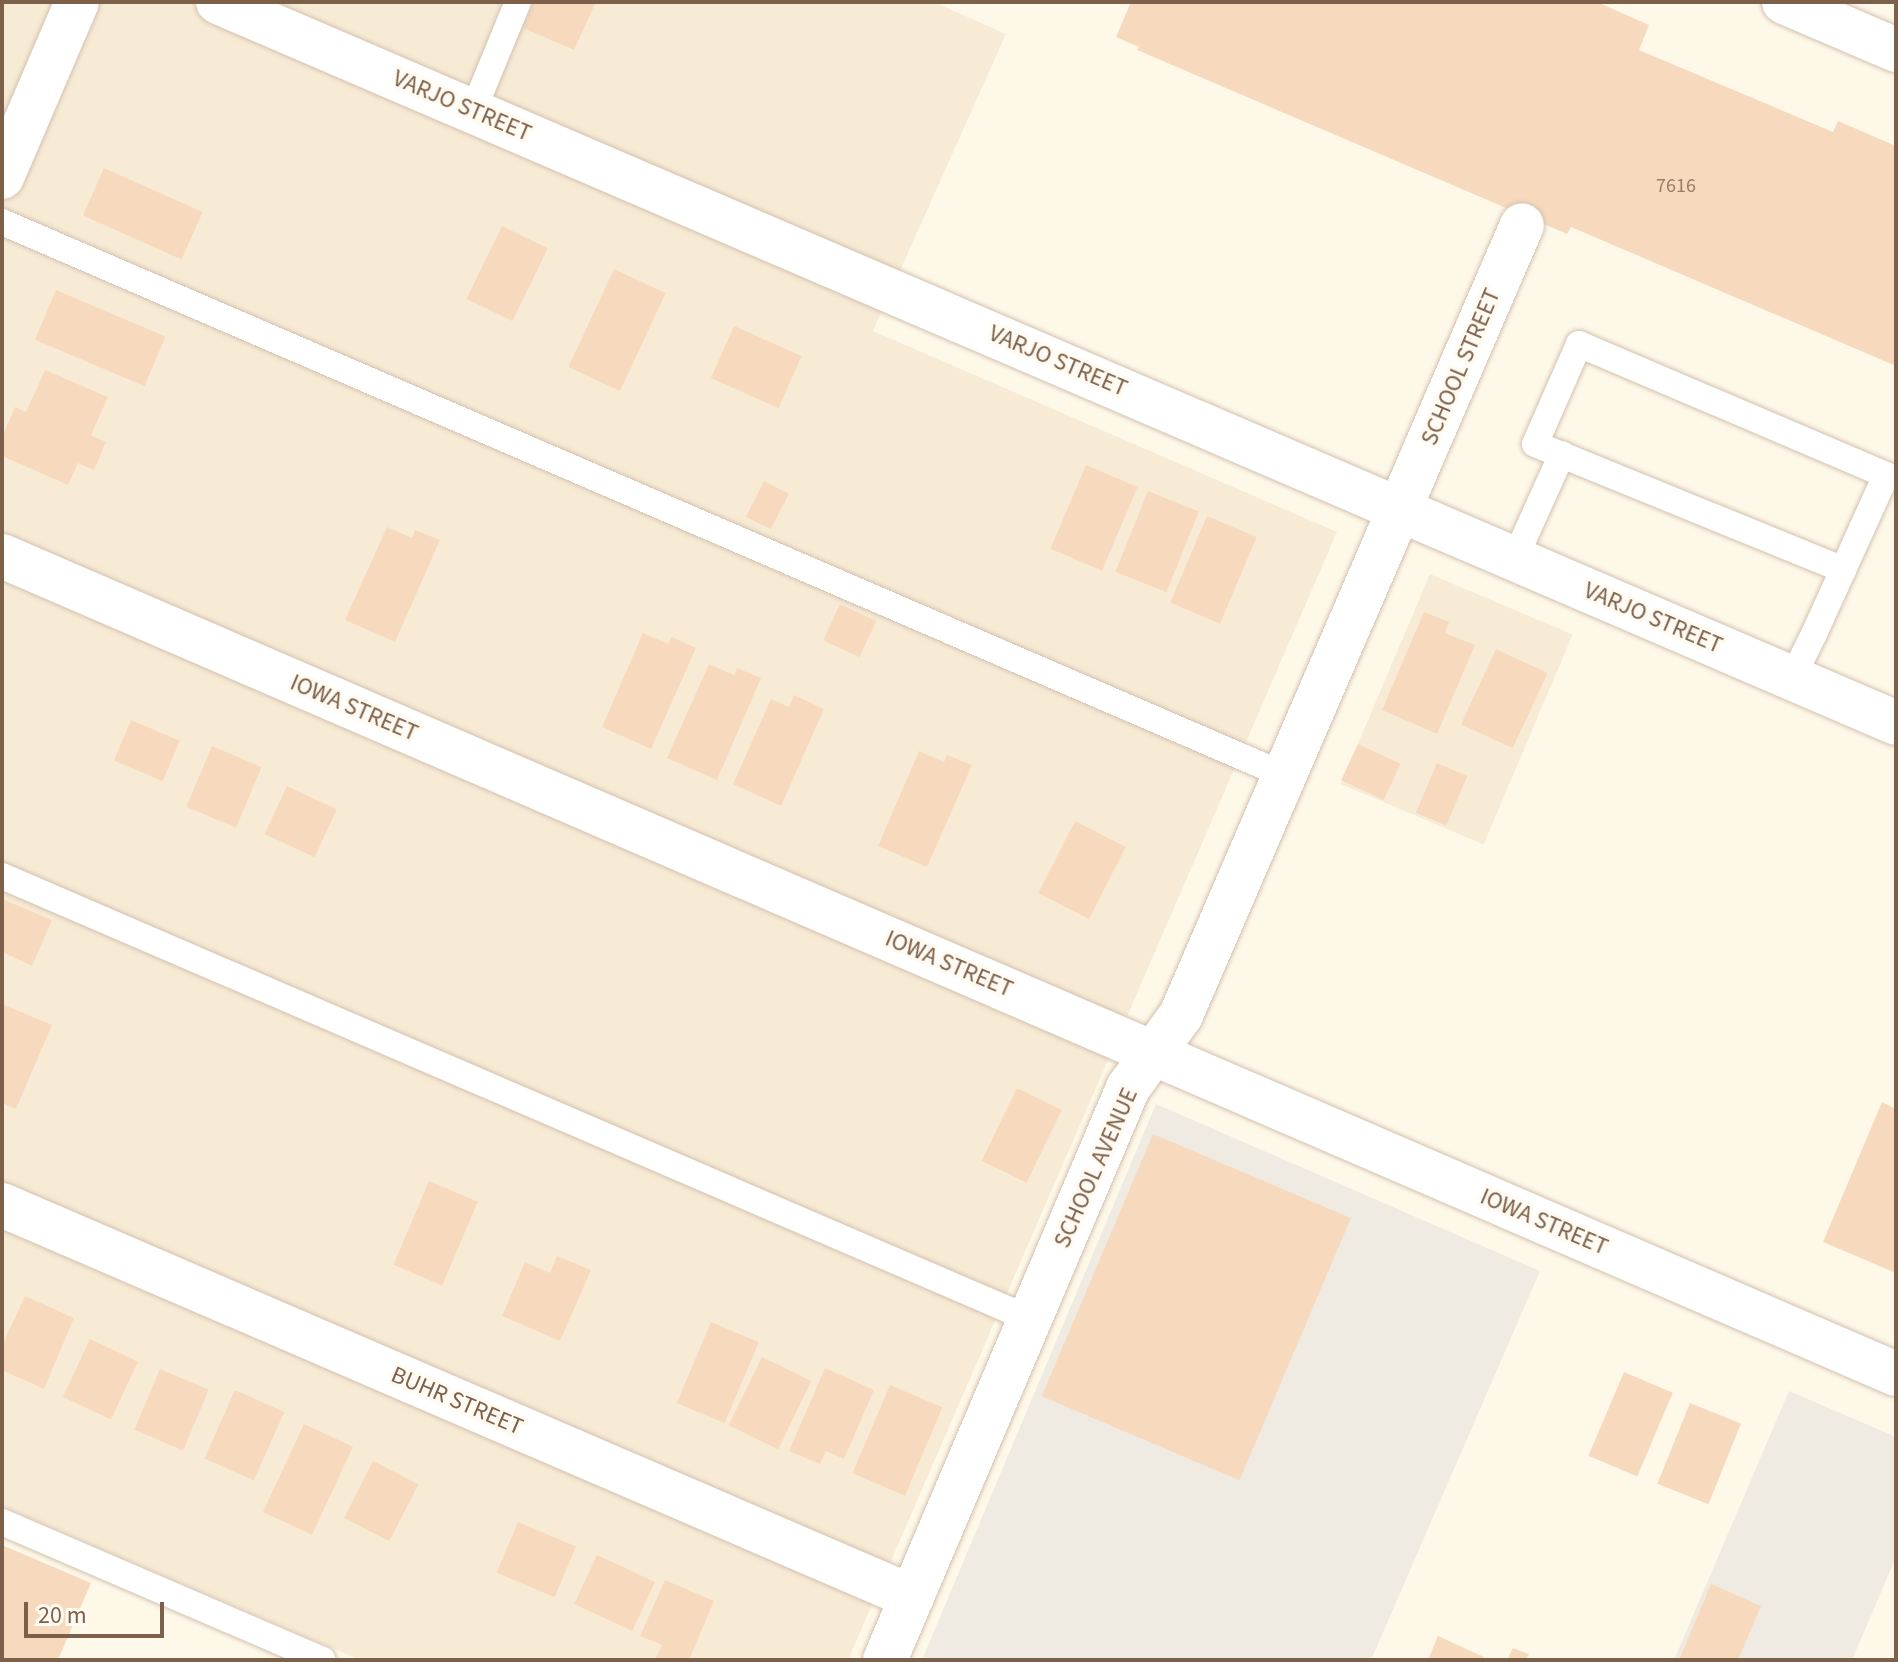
<!DOCTYPE html>
<html>
<head>
<meta charset="utf-8">
<style>
	body { margin:0 }
	#map { position:relative; width:1898px; height:1662px; overflow:hidden; background:#fef8e9; font-family:"Source Sans 3",sans-serif }
	div>[style] { position:absolute }
	.residential>* { inset:0; background:#f7ebd6; transform-origin:0 0 }
	.industrial>* { inset:0; background:#efeae2 }
	.building>* { inset:0; background:#f7dabe; transform-origin:0 0 }
	.roads { filter:drop-shadow(0 0 2px #d3c1ad) drop-shadow(0 0 2px #d3c1ad) }
	.lane>* { height:26px; margin:-13px; padding:0 13px; transform-origin:13px; border-radius:13px; background:#fff }
	.street>* { height:44px; margin:-22px; padding:0 22px; transform-origin:22px; border-radius:22px; background:#fff }
	.secondary>* { height:44px; margin:-22px; padding:0 22px; transform-origin:22px; border-radius:22px; background:#fff }
	span { translate:-50% -50%; white-space:nowrap; text-align:center; line-height:1.15; -webkit-text-stroke:7px #fffbf2; paint-order:stroke }
	.number-label { font-size:20px; color:#9c7e66 }
	.number-label span { -webkit-text-stroke-width:0 }
	.street-label { font-size:24px; color:#7d6049 }
	.frame { position:absolute; inset:0; border:4px solid #7d6049; pointer-events:none }
	.scale { position:absolute; left:24px; top:1602px; width:140px; height:36px; box-sizing:border-box; border:4px solid #7d6049; border-top:0; padding-left:10px; font-size:24px; line-height:28px; white-space:nowrap; color:#7d6049; -webkit-text-stroke:6px #fffbf2; paint-order:stroke }
</style>
</head>
<body>
<div id="map">
	<div class="residential">
		<div style="clip-path:polygon(2px 2px,934px 2px,1006px 34px,873px 331px,1337px 532px,848px 1660px,360px 1660px,2px 1506px)"></div>
		<div style="left:1430px;top:574px;width:155px;height:228px;rotate:23deg"></div>
	</div>
	<div class="industrial">
		<div style="clip-path:polygon(1156px 1104px,1540px 1271px,1371px 1660px,922px 1660px)"></div>
		<div style="clip-path:polygon(1789px 1391px,1896px 1437px,1896px 1557px,1852px 1660px,1674px 1660px)"></div>
	</div>
	<div class="building">
		<div style="clip-path:polygon(534px 2px,596px 2px,574px 50px,523px 28px)"></div>
		<div style="clip-path:polygon(1131px 2px,1597px 2px,1649px 25px,1639px 50px,1833px 132px,1838px 121px,1896px 146px,1896px 366px,1571px 227px,1567px 234px,1137px 50px,1139px 47px,1116px 37px)"></div>
		<div style="left:104px;top:168px;width:108px;height:52px;rotate:24deg"></div>
		<div style="left:502px;top:226px;width:51px;height:81px;rotate:26deg"></div>
		<div style="left:614px;top:269px;width:57px;height:108px;rotate:25deg"></div>
		<div style="left:56px;top:290px;width:119px;height:54px;rotate:23deg"></div>
		<div style="left:734px;top:326px;width:74px;height:57px;rotate:24deg"></div>
		<div style="clip-path:polygon(45px 370px,108px 397px,91px 435px,106px 442px,94px 470px,78px 463px,68px 485px,2px 456px,2px 437px,15px 407px,26px 412px)"></div>
		<div style="left:1086px;top:465px;width:56px;height:91px;rotate:23deg"></div>
		<div style="left:764px;top:481px;width:28px;height:40px;rotate:27deg"></div>
		<div style="left:1148px;top:491px;width:55px;height:87px;rotate:22deg"></div>
		<div style="left:1207px;top:516px;width:54px;height:94px;rotate:23deg"></div>
		<div style="clip-path:polygon(387px 527px,412px 538px,415px 530px,440px 540px,395px 642px,345px 620px)"></div>
		<div style="left:840px;top:604px;width:40px;height:40px;rotate:25deg"></div>
		<div style="clip-path:polygon(1424px 612px,1449px 622px,1445px 633px,1475px 645px,1437px 734px,1382px 710px)"></div>
		<div style="clip-path:polygon(643px 633px,668px 644px,672px 637px,696px 648px,651px 749px,602px 727px)"></div>
		<div style="left:1496px;top:649px;width:57px;height:83px;rotate:25deg"></div>
		<div style="clip-path:polygon(709px 664px,734px 675px,737px 668px,761px 678px,717px 780px,667px 758px)"></div>
		<div style="clip-path:polygon(794px 695px,824px 709px,781px 806px,733px 784px,771px 699px,789px 707px)"></div>
		<div style="left:131px;top:720px;width:53px;height:44px;rotate:23deg"></div>
		<div style="left:1358px;top:744px;width:47px;height:40px;rotate:25deg"></div>
		<div style="left:212px;top:746px;width:54px;height:66px;rotate:23deg"></div>
		<div style="clip-path:polygon(919px 751px,944px 762px,947px 755px,972px 765px,927px 867px,878px 846px)"></div>
		<div style="left:1437px;top:763px;width:33px;height:54px;rotate:23deg"></div>
		<div style="left:287px;top:786px;width:55px;height:53px;rotate:25deg"></div>
		<div style="left:1075px;top:821px;width:57px;height:81px;rotate:27deg"></div>
		<div style="clip-path:polygon(2px 899px,52px 920px,32px 966px,2px 952px)"></div>
		<div style="clip-path:polygon(2px 1004px,52px 1025px,16px 1109px,2px 1103px)"></div>
		<div style="left:1017px;top:1088px;width:50px;height:81px;rotate:26deg"></div>
		<div style="clip-path:polygon(1882px 1102px,1896px 1109px,1896px 1273px,1823px 1242px)"></div>
		<div style="left:1153px;top:1134px;width:215px;height:285px;rotate:23deg"></div>
		<div style="left:429px;top:1181px;width:53px;height:91px;rotate:23deg"></div>
		<div style="clip-path:polygon(557px 1256px,591px 1270px,560px 1341px,502px 1316px,525px 1262px,550px 1273px)"></div>
		<div style="clip-path:polygon(25px 1296px,74px 1318px,44px 1389px,2px 1370px,2px 1346px)"></div>
		<div style="left:711px;top:1322px;width:52px;height:88px;rotate:23deg"></div>
		<div style="left:90px;top:1339px;width:53px;height:64px;rotate:25deg"></div>
		<div style="left:762px;top:1357px;width:55px;height:76px;rotate:26deg"></div>
		<div style="clip-path:polygon(825px 1368px,874px 1390px,844px 1459px,826px 1451px,820px 1464px,789px 1451px)"></div>
		<div style="left:160px;top:1369px;width:53px;height:66px;rotate:23deg"></div>
		<div style="left:1624px;top:1372px;width:53px;height:91px;rotate:23deg"></div>
		<div style="left:890px;top:1385px;width:57px;height:96px;rotate:23deg"></div>
		<div style="left:235px;top:1390px;width:54px;height:75px;rotate:24deg"></div>
		<div style="left:1690px;top:1403px;width:55px;height:87px;rotate:22deg"></div>
		<div style="left:304px;top:1424px;width:54px;height:97px;rotate:25deg"></div>
		<div style="left:373px;top:1461px;width:51px;height:64px;rotate:27deg"></div>
		<div style="left:518px;top:1522px;width:63px;height:55px;rotate:23deg"></div>
		<div style="clip-path:polygon(2px 1545px,91px 1583px,58px 1660px,2px 1660px)"></div>
		<div style="left:597px;top:1555px;width:64px;height:54px;rotate:25deg"></div>
		<div style="clip-path:polygon(665px 1580px,714px 1601px,689px 1660px,655px 1660px,662px 1645px,640px 1636px)"></div>
		<div style="clip-path:polygon(1711px 1584px,1761px 1606px,1738px 1660px,1679px 1660px)"></div>
		<div style="clip-path:polygon(1438px 1636px,1484px 1657px,1483px 1660px,1428px 1660px)"></div>
		<div style="clip-path:polygon(1513px 1648px,1529px 1654px,1526px 1660px,1507px 1660px)"></div>
	</div>
	<div class="roads">
		<div class="lane">
			<div style="left:473px;top:111px;width:118px;rotate:-67.6deg"></div>
			<div style="left:2px;top:222px;width:1396px;rotate:23.33deg"></div>
			<div style="left:1515px;top:558px;width:114px;rotate:-65.7deg"></div>
			<div style="left:1792px;top:678px;width:49px;rotate:-63.4deg"></div>
			<div style="left:1814px;top:634px;width:70px;rotate:-65.6deg"></div>
			<div style="left:1843px;top:570px;width:104px;rotate:-65.6deg"></div>
			<div style="left:1886px;top:475px;width:334px;rotate:-156.9deg"></div>
			<div style="left:1579px;top:344px;width:109px;rotate:113.7deg"></div>
			<div style="left:1535px;top:444px;width:333px;rotate:22.2deg"></div>
			<div style="left:2px;top:876px;width:1119px;rotate:23.31deg"></div>
			<div style="left:2px;top:1522px;width:349px;rotate:23.3deg"></div>
		</div>
		<div class="street">
			<div style="left:218px;top:2px;width:1826px;rotate:23.25deg"></div>
			<div style="left:2px;top:177px;width:190px;rotate:-66.8deg"></div>
			<div style="left:2px;top:556px;width:2063px;rotate:23.36deg"></div>
			<div style="left:2px;top:1205px;width:991px;rotate:23.3deg"></div>
			<div style="left:885px;top:1660px;width:621px;rotate:-66.98deg"></div>
			<div style="left:1128px;top:1088px;width:90px;rotate:-54deg"></div>
			<div style="left:1181px;top:1015px;width:860px;rotate:-66.65deg"></div>
		</div>
		<div class="secondary">
			<div style="left:1784px;top:2px;width:122px;rotate:23.2deg"></div>
		</div>
	</div>
	<div class="number-label">
		<span style="left:1676px;top:186px">7616</span>
	</div>
	<div class="street-label">
		<span style="left:462px;top:106px;rotate:23deg">VARJO STREET</span>
		<span style="left:1058px;top:361px;rotate:23deg">VARJO STREET</span>
		<span style="left:1461px;top:367px;rotate:-67deg">SCHOOL STREET</span>
		<span style="left:1653px;top:618px;rotate:23deg">VARJO STREET</span>
		<span style="left:354px;top:708px;rotate:23deg">IOWA STREET</span>
		<span style="left:949px;top:964px;rotate:23deg">IOWA STREET</span>
		<span style="left:1096px;top:1168px;rotate:-66deg">SCHOOL AVENUE</span>
		<span style="left:1544px;top:1222px;rotate:23deg">IOWA STREET</span>
		<span style="left:457px;top:1401px;rotate:23deg">BUHR STREET</span>
	</div>
	<div class="frame"></div>
	<div class="scale">20 m</div>
</div>
</body>
</html>
